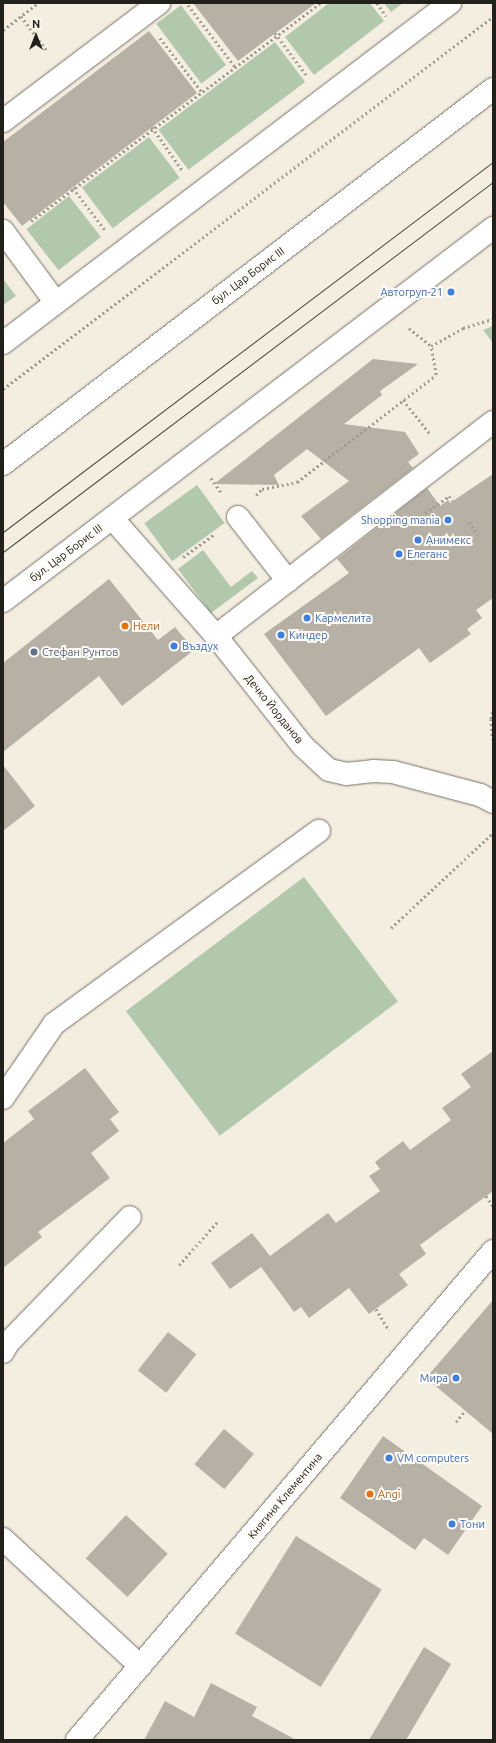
<!DOCTYPE html>
<html>
<head>
<meta charset="utf-8">
<style>
	body { margin:0 }
	#map { position:relative; width:496px; height:1743px; overflow:hidden; background:#f4eee1; font-family:Ubuntu,sans-serif }
	div>[style] { position:absolute }
	.green>* { inset:0; background:#b1c8ac; transform-origin:0 0 }
	.building>* { inset:0; background:#b7b1a5; transform-origin:0 0 }
	.path>* { height:2.5px; margin-top:-1.25px; transform-origin:0; background:repeating-linear-gradient(90deg,#9f9b91 0 2px,transparent 0 5px) }
	.roads { filter:drop-shadow(0 0 1px #767166) drop-shadow(0 0 1px #767166) }
	.minor>* { height:22px; margin:-11px; padding:0 11px; transform-origin:11px; border-radius:11px; background:#fff }
	.major>* { height:22px; margin:-11px; padding:0 11px; transform-origin:11px; border-radius:11px; background:#fff }
	.tram>* { height:1px; margin:-0.5px; padding:0 0.5px; transform-origin:0.5px; border-radius:0.5px; background:#4d4b44 }
	.dots>* { width:11px; height:11px; translate:-50% -50%; box-sizing:border-box; border:2px solid #fefbf6; border-radius:50% }
	span { translate:-50% -50%; white-space:nowrap; text-align:center; line-height:1.15; -webkit-text-stroke:4px #fefbf6; paint-order:stroke }
	.street-label { font-size:11px; color:#22201b }
	.shop-label { font-size:11px; color:#366cbe }
	.right { translate:-100% -50%; text-align:right }
	.left { translate:0 -50%; text-align:left }
	.food-label { font-size:11px; color:#c56008 }
	.service-label { font-size:11px; color:#4e5e75 }
	.frame { position:absolute; inset:0; border:4px solid #22201b; pointer-events:none }
	.north { position:absolute; left:16px; top:16px; width:40px; height:40px; -webkit-text-stroke:3px #fefbf6; paint-order:stroke; rotate:0deg; font-size:11px; font-weight:700; line-height:16px; text-align:center; color:#22201b }
	.north::after { content:''; display:block; margin:auto; width:14px; height:18px; background:#22201b; clip-path:polygon(50% 0,100% 100%,50% 72%,0 100%) }
</style>
</head>
<body>
<div id="map">
	<div class="green">
		<div style="clip-path:polygon(329px 3px,370px 3px,384px 21px,314px 75px,285px 37px)"></div>
		<div style="clip-path:polygon(384px 3px,403px 3px,391px 12px)"></div>
		<div style="left:181px;top:5px;width:75px;height:31px;rotate:53deg"></div>
		<div style="left:275px;top:42px;width:50px;height:146px;rotate:53deg"></div>
		<div style="left:149px;top:137px;width:51px;height:84px;rotate:53deg"></div>
		<div style="left:69px;top:196px;width:52px;height:54px;rotate:52deg"></div>
		<div style="clip-path:polygon(3px 279px,16px 296px,3px 305px)"></div>
		<div style="clip-path:polygon(493px 326px,493px 343px,483px 330px)"></div>
		<div style="left:197px;top:485px;width:47px;height:65px;rotate:54deg"></div>
		<div style="clip-path:polygon(203px 550px,231px 587px,252px 571px,258px 578px,211px 613px,178px 569px)"></div>
		<div style="left:304px;top:877px;width:156px;height:223px;rotate:53deg"></div>
	</div>
	<div class="building">
		<div style="clip-path:polygon(193px 3px,316px 3px,238px 61px)"></div>
		<div style="clip-path:polygon(149px 31px,197px 93px,22px 226px,3px 202px,3px 142px)"></div>
		<div style="clip-path:polygon(373px 359px,418px 364px,380px 391px,382px 395px,344px 424px,405px 432px,419px 454px,408px 462px,413px 468px,321px 539px,301px 516px,349px 481px,307px 449px,274px 475px,279px 485px,214px 484px)"></div>
		<div style="clip-path:polygon(493px 474px,493px 598px,476px 610px,482px 618px,467px 629px,471px 634px,430px 663px,419px 648px,326px 716px,264px 634px,349px 573px,337px 559px,427px 488px,440px 506px,448px 500px,450px 503px)"></div>
		<div style="clip-path:polygon(109px 579px,158px 640px,175px 627px,194px 650px,122px 706px,99px 676px,3px 752px,3px 663px)"></div>
		<div style="clip-path:polygon(3px 765px,35px 806px,3px 831px)"></div>
		<div style="clip-path:polygon(493px 1051px,493px 1191px,420px 1245px,426px 1254px,399px 1274px,408px 1285px,369px 1314px,349px 1288px,309px 1318px,301px 1307px,294px 1312px,261px 1267px,230px 1289px,211px 1263px,252px 1233px,270px 1256px,328px 1213px,336px 1223px,380px 1191px,369px 1176px,380px 1169px,375px 1162px,403px 1141px,410px 1150px,451px 1120px,442px 1108px,471px 1087px,461px 1074px)"></div>
		<div style="clip-path:polygon(85px 1068px,119px 1112px,110px 1119px,119px 1131px,91px 1153px,110px 1178px,38px 1232px,42px 1237px,3px 1268px,3px 1143px,34px 1119px,28px 1111px)"></div>
		<div style="clip-path:polygon(493px 1300px,493px 1434px,426px 1378px)"></div>
		<div style="left:168px;top:1332px;width:36px;height:49px;rotate:38deg"></div>
		<div style="left:224px;top:1429px;width:39px;height:46px;rotate:40deg"></div>
		<div style="clip-path:polygon(383px 1436px,482px 1506px,448px 1555px,424px 1538px,415px 1550px,340px 1498px)"></div>
		<div style="left:126px;top:1515px;width:57px;height:59px;rotate:43deg"></div>
		<div style="left:296px;top:1536px;width:101px;height:115px;rotate:32deg"></div>
		<div style="clip-path:polygon(424px 1647px,451px 1664px,406px 1740px,369px 1740px)"></div>
		<div style="clip-path:polygon(211px 1683px,257px 1707px,252px 1716px,296px 1740px,144px 1740px,165px 1701px,194px 1717px)"></div>
	</div>
	<div class="path">
		<div style="left:377px;top:3px;width:16px;rotate:55deg"></div>
		<div style="left:188px;top:5px;width:78px;rotate:52.8deg"></div>
		<div style="left:21px;top:16px;width:44px;rotate:53.4deg"></div>
		<div style="left:3px;top:30px;width:44px;rotate:-37.6deg"></div>
		<div style="left:275px;top:33px;width:54px;rotate:53.3deg"></div>
		<div style="left:160px;top:38px;width:68px;rotate:52.1deg"></div>
		<div style="left:152px;top:127px;width:54px;rotate:54.8deg"></div>
		<div style="left:73px;top:188px;width:53px;rotate:52.7deg"></div>
		<div style="left:31px;top:221px;width:362px;rotate:-37deg"></div>
		<div style="left:409px;top:328px;width:28px;rotate:39deg"></div>
		<div style="left:431px;top:346px;width:37px;rotate:-29deg"></div>
		<div style="left:463px;top:328px;width:31px;rotate:-17deg"></div>
		<div style="left:3px;top:389px;width:615px;rotate:-37.21deg"></div>
		<div style="left:403px;top:400px;width:43px;rotate:51.5deg"></div>
		<div style="left:211px;top:478px;width:19px;rotate:55deg"></div>
		<div style="left:256px;top:495px;width:8px;rotate:-45deg"></div>
		<div style="left:262px;top:489px;width:36px;rotate:-11deg"></div>
		<div style="left:297px;top:482px;width:175px;rotate:-37.6deg"></div>
		<div style="left:436px;top:375px;width:29px;rotate:-100deg"></div>
		<div style="left:449px;top:496px;width:6px;rotate:51deg"></div>
		<div style="left:425px;top:513px;width:29px;rotate:-35deg"></div>
		<div style="left:469px;top:522px;width:16px;rotate:55deg"></div>
		<div style="left:183px;top:557px;width:39px;rotate:-36deg"></div>
		<div style="left:493px;top:712px;width:7px;rotate:106deg"></div>
		<div style="left:491px;top:719px;width:21px;rotate:85deg"></div>
		<div style="left:391px;top:928px;width:139px;rotate:-43deg"></div>
		<div style="left:486px;top:1196px;width:12px;rotate:55deg"></div>
		<div style="left:179px;top:1265px;width:57px;rotate:-48.5deg"></div>
		<div style="left:376px;top:1309px;width:25px;rotate:58deg"></div>
		<div style="left:456px;top:1422px;width:14px;rotate:-51deg"></div>
	</div>
	<div class="roads">
		<div class="minor">
			<div style="left:3px;top:121px;width:196px;rotate:-37.1deg"></div>
			<div style="left:3px;top:231px;width:89px;rotate:53.6deg"></div>
			<div style="left:3px;top:343px;width:562px;rotate:-37.26deg"></div>
			<div style="left:238px;top:517px;width:81px;rotate:52deg"></div>
			<div style="left:112px;top:518px;width:157px;rotate:48.6deg"></div>
			<div style="left:216px;top:636px;width:140px;rotate:51.7deg"></div>
			<div style="left:303px;top:746px;width:35px;rotate:43deg"></div>
			<div style="left:329px;top:770px;width:17px;rotate:13deg"></div>
			<div style="left:346px;top:774px;width:27px;rotate:-6deg"></div>
			<div style="left:373px;top:771px;width:20px;rotate:3deg"></div>
			<div style="left:393px;top:772px;width:90px;rotate:14.8deg"></div>
			<div style="left:480px;top:795px;width:15px;rotate:28deg"></div>
			<div style="left:3px;top:601px;width:616px;rotate:-37.28deg"></div>
			<div style="left:216px;top:636px;width:350px;rotate:-37.7deg"></div>
			<div style="left:3px;top:1098px;width:90px;rotate:-55.4deg"></div>
			<div style="left:54px;top:1024px;width:328px;rotate:-36.1deg"></div>
			<div style="left:3px;top:1352px;width:10px;rotate:-61deg"></div>
			<div style="left:8px;top:1343px;width:175px;rotate:-45.9deg"></div>
			<div style="left:3px;top:1539px;width:187px;rotate:42.8deg"></div>
			<div style="left:77px;top:1740px;width:642px;rotate:-49.61deg"></div>
		</div>
		<div class="major">
			<div style="left:3px;top:464px;width:617px;rotate:-37.43deg"></div>
		</div>
	</div>
	<div class="tram">
		<div style="left:3px;top:532px;width:614px;rotate:-37.06deg"></div>
		<div style="left:3px;top:552px;width:614px;rotate:-37.06deg"></div>
	</div>
	<div class="dots">
		<div style="left:451px;top:292px;background:#3f7fe0"></div>
		<div style="left:448px;top:520px;background:#3f7fe0"></div>
		<div style="left:418px;top:540px;background:#3f7fe0"></div>
		<div style="left:399px;top:554px;background:#3f7fe0"></div>
		<div style="left:307px;top:618px;background:#3f7fe0"></div>
		<div style="left:125px;top:626px;background:#e8710a"></div>
		<div style="left:281px;top:635px;background:#3f7fe0"></div>
		<div style="left:174px;top:646px;background:#3f7fe0"></div>
		<div style="left:34px;top:652px;background:#5c6f8a"></div>
		<div style="left:456px;top:1378px;background:#3f7fe0"></div>
		<div style="left:389px;top:1458px;background:#3f7fe0"></div>
		<div style="left:370px;top:1494px;background:#e8710a"></div>
		<div style="left:452px;top:1524px;background:#3f7fe0"></div>
	</div>
	<div class="street-label">
		<span style="left:248px;top:276px;rotate:-37deg">бул. Цар Борис III</span>
		<span style="left:66px;top:553px;rotate:-37deg">бул. Цар Борис III</span>
		<span style="left:274px;top:709px;rotate:51deg">Дечко Йорданов</span>
		<span style="left:285px;top:1496px;rotate:-50deg">Княгиня Клементина</span>
	</div>
	<div class="shop-label">
		<span class="right" style="left:443px;top:292px">Автогруп-21</span>
		<span class="right" style="left:440px;top:520px">Shopping mania</span>
		<span class="left" style="left:426px;top:540px">Анимекс</span>
		<span class="left" style="left:407px;top:554px">Елеганс</span>
		<span class="left" style="left:315px;top:618px">Кармелита</span>
		<span class="left" style="left:289px;top:635px">Киндер</span>
		<span class="left" style="left:182px;top:646px">Въздух</span>
		<span class="right" style="left:448px;top:1378px">Мира</span>
		<span class="left" style="left:397px;top:1458px">VM computers</span>
		<span class="left" style="left:460px;top:1524px">Тони</span>
	</div>
	<div class="food-label">
		<span class="left" style="left:133px;top:626px">Нели</span>
		<span class="left" style="left:378px;top:1494px">Angi</span>
	</div>
	<div class="service-label">
		<span class="left" style="left:42px;top:652px">Стефан Рунтов</span>
	</div>
	<div class="frame"></div>
	<div class="north">N</div>
</div>
</body>
</html>
